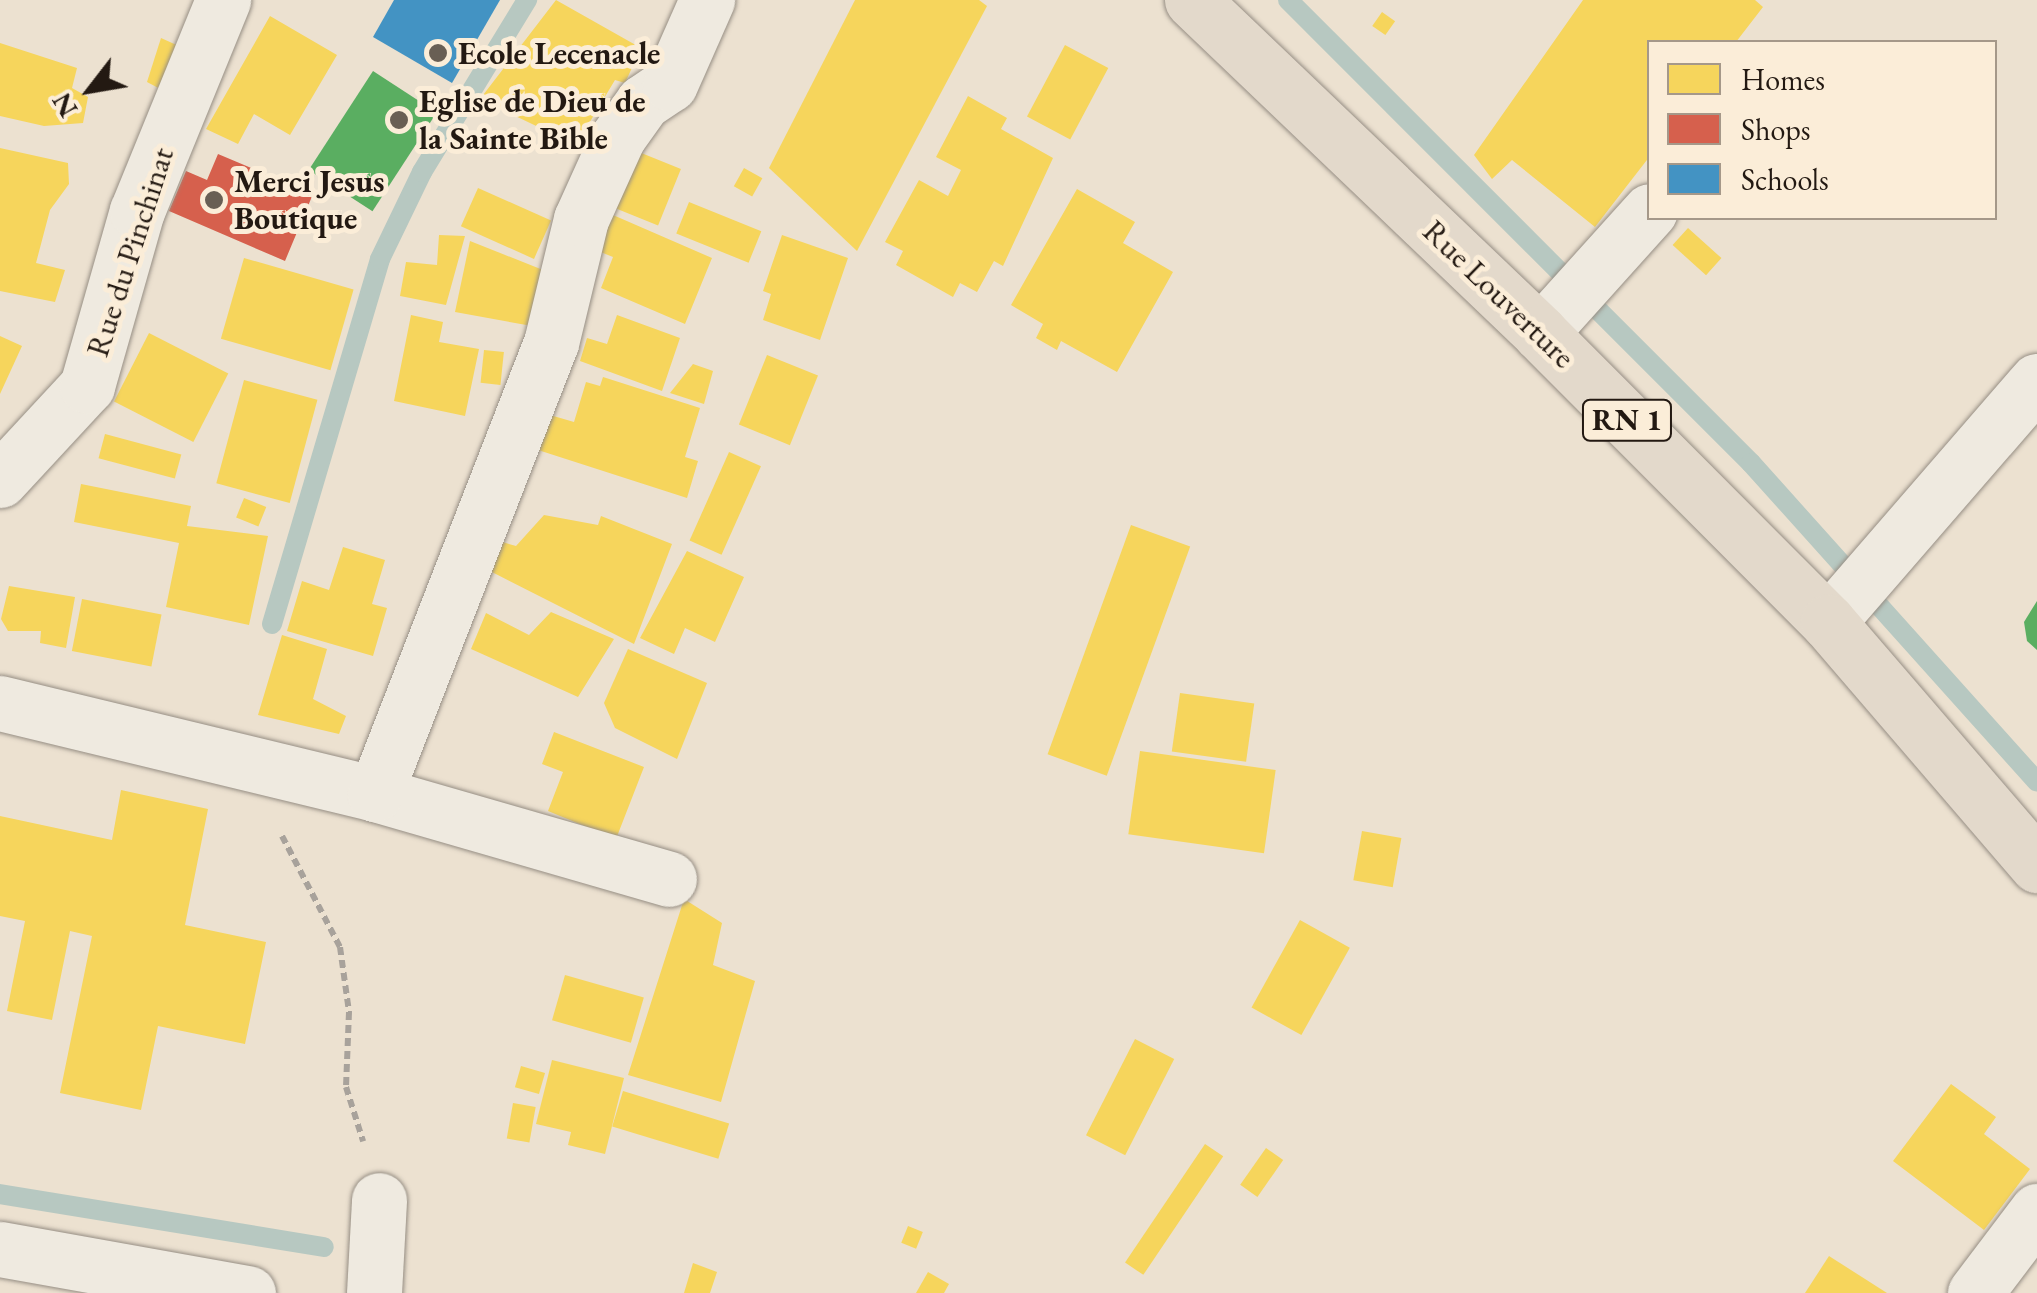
<!DOCTYPE html>
<html>
<head>
<meta charset="utf-8">
<style>
	body { margin:0 }
	#map { position:relative; width:2037px; height:1293px; overflow:hidden; background:#ece1d0; font-family:"EB Garamond",serif }
	div>[style] { position:absolute }
	.homes>* { inset:0; background:#f6d55c; transform-origin:0 0 }
	.shops>* { inset:0; background:#d6604d }
	.schools>* { inset:0; background:#4393c3 }
	.public>* { inset:0; background:#5aae61; transform-origin:0 0 }
	.stream>* { height:20px; margin:-10px; padding:0 10px; transform-origin:10px; border-radius:10px; background:#b7c8c1 }
	.path>* { height:6px; margin-top:-3px; transform-origin:0; background:repeating-linear-gradient(90deg,#a8a29b 0 8px,transparent 0 13px) }
	.roads { filter:drop-shadow(0 0 2px #968e84) drop-shadow(0 0 2px #968e84) }
	.minor>* { height:55px; margin:-27.5px; padding:0 27.5px; transform-origin:27.5px; border-radius:27.5px; background:#efeae0 }
	.major>* { height:55px; margin:-27.5px; padding:0 27.5px; transform-origin:27.5px; border-radius:27.5px; background:#e3d9cb }
	.dots>* { width:28px; height:28px; translate:-50% -50%; box-sizing:border-box; border:5px solid #fbedd8; border-radius:50% }
	span { translate:-50% -50%; white-space:nowrap; text-align:center; line-height:1.15; -webkit-text-stroke:10px #fbedd8; paint-order:stroke }
	.shield-label span { padding:2px 8px; background:#fbedd8; border:2px solid; border-radius:8px; -webkit-text-stroke-width:0 }
	.shield-label { font-size:30px; color:#231912; font-weight:700 }
	.poi-label { font-size:32px; color:#231912; font-weight:700 }
	.left { translate:0 -50%; text-align:left }
	.street-label { font-size:32px; color:#231912 }
	.legend { position:absolute; left:1647px; top:40px; width:350px; height:180px; box-sizing:border-box; background:#fbedd8; border:2px solid #a59889; margin:0; padding:12px 18px; list-style:none; font-size:30px; color:#231912 }
	.legend li { display:flex; align-items:center; gap:20px; height:50px }
	.legend b { width:50px; border:2px solid #a59889 }
	.north { position:absolute; left:40px; top:40px; width:100px; height:100px; -webkit-text-stroke:8px #fbedd8; paint-order:stroke; rotate:239deg; font-size:28px; font-weight:700; line-height:40px; text-align:center; color:#231912 }
	.north::after { content:''; display:block; margin:auto; width:35px; height:45px; background:#231912; clip-path:polygon(50% 0,100% 100%,50% 72%,0 100%) }
</style>
</head>
<body>
<div id="map">
	<div class="homes">
		<div style="clip-path:polygon(556px 0,641px 48px,625px 83px,615px 80px,576px 145px,480px 99px)"></div>
		<div style="clip-path:polygon(855px 0,979px 0,987px 6px,857px 251px,769px 168px)"></div>
		<div style="clip-path:polygon(1583px 0,1755px 0,1763px 7px,1736px 42px,1650px 42px,1650px 156px,1595px 227px,1512px 160px,1492px 179px,1474px 155px)"></div>
		<div style="left:1382px;top:12px;width:16px;height:17px;rotate:35deg"></div>
		<div style="clip-path:polygon(270px 16px,337px 55px,290px 135px,254px 114px,238px 144px,206px 129px)"></div>
		<div style="clip-path:polygon(161px 38px,181px 47px,164px 91px,147px 82px)"></div>
		<div style="clip-path:polygon(0 43px,77px 68px,72px 88px,88px 97px,83px 123px,44px 126px,0 116px)"></div>
		<div style="left:1065px;top:45px;width:49px;height:81px;rotate:28deg"></div>
		<div style="clip-path:polygon(968px 96px,1007px 118px,1001px 129px,1053px 158px,1003px 266px,994px 261px,977px 292px,960px 283px,953px 297px,896px 265px,903px 251px,885px 242px,919px 180px,948px 196px,961px 170px,936px 157px)"></div>
		<div style="clip-path:polygon(0 148px,68px 163px,69px 184px,50px 210px,36px 263px,65px 270px,55px 302px,0 291px)"></div>
		<div style="left:629px;top:148px;width:56px;height:61px;rotate:22deg"></div>
		<div style="left:744px;top:168px;width:21px;height:21px;rotate:29deg"></div>
		<div style="left:478px;top:188px;width:80px;height:42px;rotate:24deg"></div>
		<div style="clip-path:polygon(1077px 189px,1135px 222px,1123px 243px,1173px 272px,1117px 372px,1061px 341px,1057px 350px,1036px 338px,1043px 324px,1011px 305px)"></div>
		<div style="left:689px;top:202px;width:78px;height:34px;rotate:22deg"></div>
		<div style="clip-path:polygon(613px 215px,712px 258px,685px 324px,601px 288px,613px 257px,598px 251px)"></div>
		<div style="left:1688px;top:228px;width:45px;height:23px;rotate:42deg"></div>
		<div style="clip-path:polygon(439px 235px,465px 236px,446px 305px,400px 296px,406px 262px,437px 265px)"></div>
		<div style="clip-path:polygon(782px 235px,848px 258px,820px 340px,763px 320px,771px 294px,763px 291px)"></div>
		<div style="clip-path:polygon(470px 241px,548px 272px,532px 326px,455px 312px)"></div>
		<div style="left:244px;top:258px;width:114px;height:84px;rotate:16deg"></div>
		<div style="clip-path:polygon(411px 315px,443px 322px,439px 342px,479px 349px,465px 416px,394px 401px)"></div>
		<div style="clip-path:polygon(617px 315px,680px 338px,662px 391px,580px 361px,587px 338px,607px 344px)"></div>
		<div style="left:149px;top:333px;width:89px;height:77px;rotate:27deg"></div>
		<div style="clip-path:polygon(0 336px,22px 346px,0 394px)"></div>
		<div style="left:484px;top:350px;width:20px;height:33px;rotate:6deg"></div>
		<div style="left:767px;top:355px;width:55px;height:75px;rotate:22deg"></div>
		<div style="clip-path:polygon(693px 364px,713px 371px,704px 404px,670px 393px)"></div>
		<div style="clip-path:polygon(603px 377px,700px 408px,685px 457px,698px 461px,687px 498px,538px 450px,550px 415px,574px 422px,586px 382px,600px 386px)"></div>
		<div style="left:244px;top:380px;width:76px;height:107px;rotate:15deg"></div>
		<div style="left:105px;top:434px;width:79px;height:25px;rotate:15deg"></div>
		<div style="left:729px;top:452px;width:35px;height:97px;rotate:24deg"></div>
		<div style="clip-path:polygon(81px 484px,191px 506px,187px 526px,268px 536px,249px 625px,166px 607px,179px 543px,74px 522px)"></div>
		<div style="left:244px;top:498px;width:24px;height:21px;rotate:22deg"></div>
		<div style="clip-path:polygon(544px 515px,598px 525px,601px 516px,672px 544px,634px 644px,488px 570px,499px 541px,516px 546px)"></div>
		<div style="left:1131px;top:525px;width:63px;height:244px;rotate:20deg"></div>
		<div style="clip-path:polygon(343px 547px,385px 560px,372px 604px,387px 608px,373px 656px,287px 631px,302px 581px,329px 590px)"></div>
		<div style="clip-path:polygon(687px 551px,744px 577px,715px 642px,685px 628px,674px 654px,640px 638px)"></div>
		<div style="clip-path:polygon(9px 586px,75px 597px,66px 648px,40px 643px,41px 631px,8px 631px,1px 619px)"></div>
		<div style="left:82px;top:599px;width:81px;height:53px;rotate:11deg"></div>
		<div style="clip-path:polygon(551px 612px,614px 639px,578px 697px,471px 649px,486px 613px,529px 635px)"></div>
		<div style="clip-path:polygon(282px 635px,327px 649px,313px 699px,346px 716px,339px 734px,258px 715px)"></div>
		<div style="clip-path:polygon(628px 649px,707px 683px,677px 759px,615px 728px,604px 703px)"></div>
		<div style="left:1180px;top:693px;width:75px;height:59px;rotate:8deg"></div>
		<div style="clip-path:polygon(554px 732px,644px 767px,616px 839px,548px 811px,563px 772px,542px 764px)"></div>
		<div style="left:1140px;top:751px;width:137px;height:84px;rotate:8deg"></div>
		<div style="clip-path:polygon(121px 790px,208px 809px,185px 925px,266px 942px,245px 1044px,158px 1026px,141px 1110px,60px 1093px,92px 936px,70px 931px,52px 1020px,7px 1011px,25px 921px,0 916px,0 816px,112px 840px)"></div>
		<div style="left:1362px;top:831px;width:40px;height:50px;rotate:10deg"></div>
		<div style="clip-path:polygon(684px 899px,722px 923px,713px 965px,755px 981px,721px 1102px,628px 1075px)"></div>
		<div style="left:1300px;top:920px;width:57px;height:100px;rotate:29deg"></div>
		<div style="left:565px;top:975px;width:82px;height:47px;rotate:16deg"></div>
		<div style="left:1135px;top:1039px;width:44px;height:108px;rotate:27deg"></div>
		<div style="clip-path:polygon(552px 1060px,624px 1078px,605px 1154px,568px 1145px,571px 1132px,536px 1124px)"></div>
		<div style="left:521px;top:1066px;width:25px;height:22px;rotate:16deg"></div>
		<div style="clip-path:polygon(1951px 1084px,1996px 1117px,1984px 1134px,2030px 1169px,1984px 1230px,1893px 1161px)"></div>
		<div style="left:623px;top:1091px;width:111px;height:37px;rotate:17deg"></div>
		<div style="left:513px;top:1103px;width:23px;height:36px;rotate:10deg"></div>
		<div style="left:1205px;top:1144px;width:22px;height:143px;rotate:34deg"></div>
		<div style="left:1266px;top:1148px;width:21px;height:45px;rotate:35deg"></div>
		<div style="left:908px;top:1226px;width:16px;height:18px;rotate:22deg"></div>
		<div style="clip-path:polygon(1829px 1256px,1887px 1293px,1805px 1293px)"></div>
		<div style="clip-path:polygon(693px 1263px,717px 1272px,710px 1293px,684px 1293px)"></div>
		<div style="clip-path:polygon(928px 1272px,949px 1284px,944px 1293px,916px 1293px)"></div>
	</div>
	<div class="shops">
		<div style="clip-path:polygon(218px 154px,313px 194px,285px 261px,169px 211px,186px 171px,207px 180px)"></div>
	</div>
	<div class="schools">
		<div style="clip-path:polygon(394px 0,500px 0,452px 83px,373px 37px)"></div>
	</div>
	<div class="public">
		<div style="left:373px;top:71px;width:76px;height:118px;rotate:33deg"></div>
		<div style="clip-path:polygon(2037px 601px,2037px 650px,2027px 641px,2024px 622px)"></div>
	</div>
	<div class="stream">
		<div style="left:1288px;top:0;width:655px;rotate:45deg"></div>
		<div style="left:1751px;top:463px;width:428px;rotate:48.1deg"></div>
		<div style="left:272px;top:624px;width:381px;rotate:-73.5deg"></div>
		<div style="left:380px;top:259px;width:97px;rotate:-64.2deg"></div>
		<div style="left:422px;top:172px;width:202px;rotate:-58.6deg"></div>
		<div style="left:0;top:1194px;width:328px;rotate:9.3deg"></div>
	</div>
	<div class="path">
		<div style="left:282px;top:836px;width:125px;rotate:62.4deg"></div>
		<div style="left:340px;top:947px;width:66px;rotate:82.1deg"></div>
		<div style="left:349px;top:1012px;width:75px;rotate:92.3deg"></div>
		<div style="left:346px;top:1087px;width:57px;rotate:72.5deg"></div>
	</div>
	<div class="roads">
		<div class="minor">
			<div style="left:1540px;top:333px;width:164px;rotate:-48deg"></div>
			<div style="left:0;top:480px;width:128px;rotate:-47.2deg"></div>
			<div style="left:87px;top:386px;width:182px;rotate:-74.1deg"></div>
			<div style="left:137px;top:211px;width:228px;rotate:-67.8deg"></div>
			<div style="left:1828px;top:622px;width:319px;rotate:-49.1deg"></div>
			<div style="left:0;top:703px;width:386px;rotate:13.6deg"></div>
			<div style="left:375px;top:794px;width:306px;rotate:16.1deg"></div>
			<div style="left:375px;top:794px;width:484px;rotate:-68.7deg"></div>
			<div style="left:551px;top:343px;width:128px;rotate:-76.4deg"></div>
			<div style="left:581px;top:219px;width:90px;rotate:-65.7deg"></div>
			<div style="left:618px;top:137px;width:43px;rotate:-54.5deg"></div>
			<div style="left:643px;top:102px;width:32px;rotate:-34deg"></div>
			<div style="left:670px;top:84px;width:92px;rotate:-66.2deg"></div>
			<div style="left:0;top:1249px;width:252px;rotate:10.1deg"></div>
			<div style="left:374px;top:1293px;width:93px;rotate:-86.9deg"></div>
			<div style="left:1975px;top:1293px;width:103px;rotate:-52.9deg"></div>
		</div>
		<div class="major">
			<div style="left:1192px;top:0;width:482px;rotate:43.7deg"></div>
			<div style="left:1540px;top:333px;width:408px;rotate:45.1deg"></div>
			<div style="left:1828px;top:622px;width:321px;rotate:49.3deg"></div>
		</div>
	</div>
	<div class="dots">
		<div style="left:438px;top:53px;background:#695f54"></div>
		<div style="left:399px;top:120px;background:#695f54"></div>
		<div style="left:214px;top:200px;background:#695f54"></div>
	</div>
	<div class="shield-label">
		<span style="left:1627px;top:420px">RN 1</span>
	</div>
	<div class="poi-label">
		<span class="left" style="left:458px;top:53px">Ecole Lecenacle</span>
		<span class="left" style="left:419px;top:120px">Eglise de Dieu de<br>la Sainte Bible</span>
		<span class="left" style="left:234px;top:200px">Merci Jesus<br>Boutique</span>
	</div>
	<div class="street-label">
		<span style="left:130px;top:252px;rotate:-72deg">Rue du Pinchinat</span>
		<span style="left:1499px;top:294px;rotate:44deg">Rue Louverture</span>
	</div>
	<ul class="legend">
	<li><b style="height:28px;background:#f6d55c"></b>Homes</li>
	<li><b style="height:28px;background:#d6604d"></b>Shops</li>
	<li><b style="height:28px;background:#4393c3"></b>Schools</li>
	</ul>
	<div class="north">N</div>
</div>
</body>
</html>
